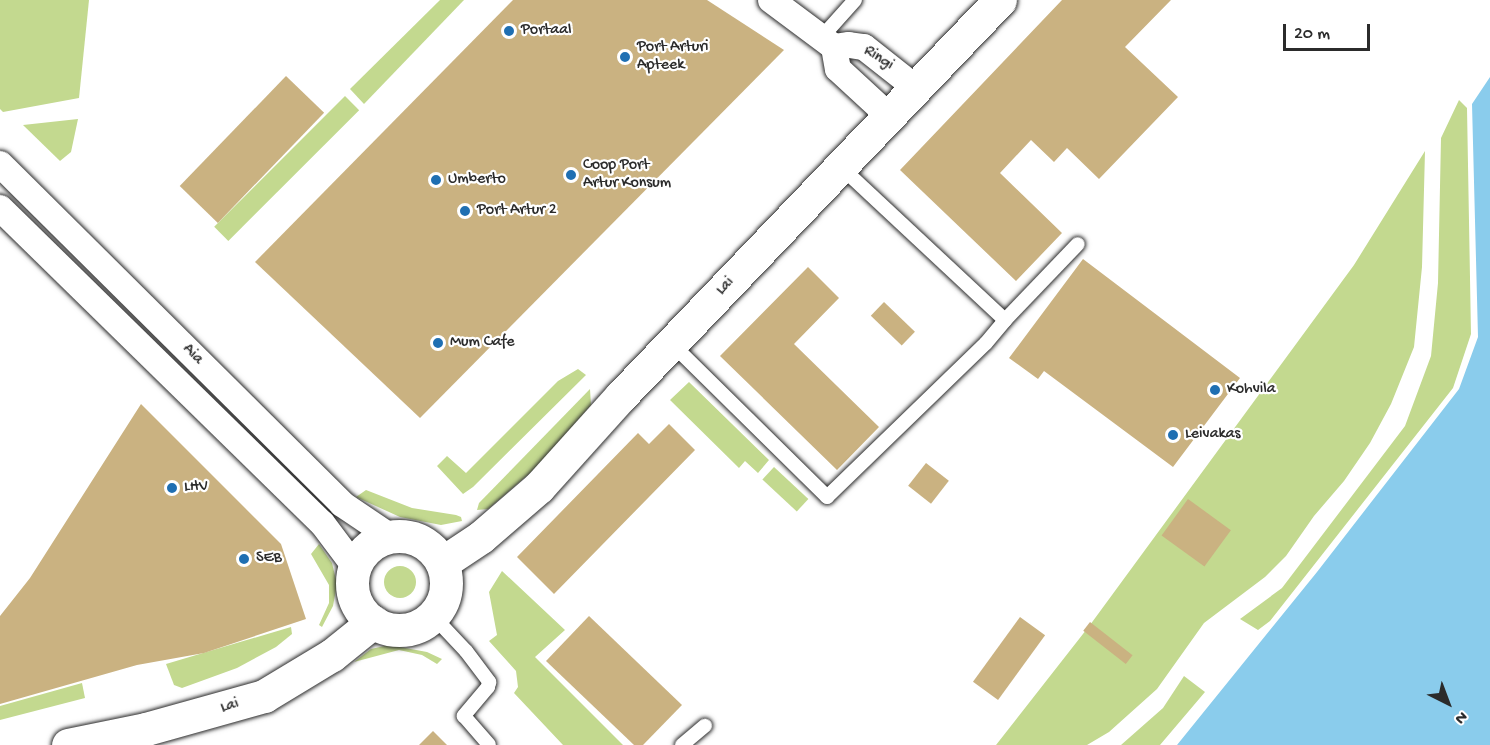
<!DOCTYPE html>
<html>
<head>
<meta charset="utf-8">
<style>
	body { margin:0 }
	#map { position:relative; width:1490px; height:745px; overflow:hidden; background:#fff; font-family:"Gochi Hand",sans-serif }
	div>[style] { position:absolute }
	.green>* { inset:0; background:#c3d98f; transform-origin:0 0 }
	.round { border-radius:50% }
	.water>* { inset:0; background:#8accec }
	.building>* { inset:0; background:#cab281; transform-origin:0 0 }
	.roads { filter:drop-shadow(0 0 2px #2b2b2b) drop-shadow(0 0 2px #2b2b2b) }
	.service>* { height:14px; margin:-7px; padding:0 7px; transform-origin:7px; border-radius:7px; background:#fff }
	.minor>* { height:26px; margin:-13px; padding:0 13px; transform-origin:13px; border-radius:13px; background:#fff }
	.tertiary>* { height:33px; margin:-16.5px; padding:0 16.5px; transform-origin:16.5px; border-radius:16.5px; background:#fff }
	.tertiary>.ring { margin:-16.5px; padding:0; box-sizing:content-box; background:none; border:33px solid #fff; border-radius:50% }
	.dots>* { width:16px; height:16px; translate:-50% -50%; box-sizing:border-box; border:3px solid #fff; border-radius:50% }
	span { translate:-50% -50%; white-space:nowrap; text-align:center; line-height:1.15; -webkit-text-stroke:4.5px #fff; paint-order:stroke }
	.poi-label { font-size:16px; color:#2b2b2b }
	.left { translate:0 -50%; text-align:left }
	.street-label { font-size:16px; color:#2b2b2b }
	.north { position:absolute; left:1418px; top:673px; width:60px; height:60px; -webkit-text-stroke:4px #fff; paint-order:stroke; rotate:138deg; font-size:16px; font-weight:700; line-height:24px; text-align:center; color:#2b2b2b }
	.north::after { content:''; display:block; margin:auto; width:21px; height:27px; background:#2b2b2b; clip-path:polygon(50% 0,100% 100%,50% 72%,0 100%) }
	.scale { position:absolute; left:1283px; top:24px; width:87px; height:27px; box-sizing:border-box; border:3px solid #2b2b2b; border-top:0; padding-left:8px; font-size:18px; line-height:21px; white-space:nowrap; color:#2b2b2b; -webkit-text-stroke:4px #fff; paint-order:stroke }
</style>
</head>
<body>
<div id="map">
	<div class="green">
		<div style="clip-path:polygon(0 0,89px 0,79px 98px,3px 112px,0 109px)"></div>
		<div style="clip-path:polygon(440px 0,464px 0,364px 104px,350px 89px)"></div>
		<div style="left:345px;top:96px;width:20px;height:185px;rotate:45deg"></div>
		<div style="clip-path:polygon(1459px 100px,1467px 108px,1471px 334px,1453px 388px,1270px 621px,1258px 630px,1240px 619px,1282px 588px,1405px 426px,1431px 356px,1438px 283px,1441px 138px)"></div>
		<div style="clip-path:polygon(78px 119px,71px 152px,60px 161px,23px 125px)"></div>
		<div style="clip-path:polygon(1425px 151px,1422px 267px,1414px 347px,1391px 404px,1370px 443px,1344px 481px,1314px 516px,1286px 556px,1265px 577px,1204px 623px,1157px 689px,1109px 732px,1087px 745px,996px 745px,1090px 625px,1354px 265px)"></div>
		<div style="clip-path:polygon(578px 369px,586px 375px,473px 487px,463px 494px,437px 466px,447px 456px,466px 473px,558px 381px)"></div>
		<div style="clip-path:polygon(689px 382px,769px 460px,758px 473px,745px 461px,739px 468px,670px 400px)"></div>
		<div style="clip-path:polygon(590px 389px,591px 405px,537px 467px,488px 509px,477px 510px,479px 503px)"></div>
		<div style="left:774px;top:467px;width:47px;height:17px;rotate:43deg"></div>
		<div style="clip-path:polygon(366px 490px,412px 508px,456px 515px,461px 517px,462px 521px,441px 525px,400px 517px,356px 497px)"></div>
		<div style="clip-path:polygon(319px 544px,332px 563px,337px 584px,333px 606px,322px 627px,319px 625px,329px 603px,329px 585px,311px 554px)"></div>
		<div class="round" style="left:384px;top:566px;width:32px;height:32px"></div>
		<div style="clip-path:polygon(502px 571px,565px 630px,535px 657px,623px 745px,563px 745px,514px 693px,518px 687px,516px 671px,489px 641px,497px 635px,489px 592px)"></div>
		<div style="clip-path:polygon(291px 627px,292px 634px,276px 647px,237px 668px,182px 688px,174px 685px,166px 664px)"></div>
		<div style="clip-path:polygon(389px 645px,427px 652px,442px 659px,437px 664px,422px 655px,399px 650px,354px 662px,371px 649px)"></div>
		<div style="clip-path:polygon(1184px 676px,1205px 692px,1160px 745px,1121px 745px,1163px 708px)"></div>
		<div style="clip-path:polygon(82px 683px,85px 698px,0 720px,0 706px)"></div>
	</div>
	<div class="water">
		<div style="clip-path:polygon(1490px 77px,1490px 745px,1177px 745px,1317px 572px,1459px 389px,1478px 337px,1472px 104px)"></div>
	</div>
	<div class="building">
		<div style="clip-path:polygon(513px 0,707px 0,784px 50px,420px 418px,255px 262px)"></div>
		<div style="clip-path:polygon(1062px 0,1171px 0,1125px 47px,1178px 97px,1099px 179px,1067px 148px,1054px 162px,1031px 140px,1000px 173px,1062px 233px,1016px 281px,900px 170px)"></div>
		<div style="left:286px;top:76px;width:53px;height:153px;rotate:44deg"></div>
		<div style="clip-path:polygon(1083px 259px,1240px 378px,1173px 467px,1044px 371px,1038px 379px,1009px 358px)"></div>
		<div style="clip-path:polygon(808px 267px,839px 298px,794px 344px,879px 427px,837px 470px,720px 356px)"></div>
		<div style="left:884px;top:302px;width:43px;height:19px;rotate:44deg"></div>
		<div style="clip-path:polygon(141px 404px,281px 544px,306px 619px,204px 653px,137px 665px,0 704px,0 616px,30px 578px)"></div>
		<div style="clip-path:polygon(669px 424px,695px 450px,554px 594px,517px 557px,638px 433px,649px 444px)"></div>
		<div style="left:926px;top:463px;width:29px;height:29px;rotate:38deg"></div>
		<div style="left:1188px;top:499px;width:53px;height:45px;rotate:36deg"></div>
		<div style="clip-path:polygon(589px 616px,682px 705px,643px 745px,634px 745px,546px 661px)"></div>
		<div style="left:1020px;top:617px;width:31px;height:80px;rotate:36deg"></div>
		<div style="left:1090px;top:622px;width:54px;height:11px;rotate:38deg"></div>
		<div style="clip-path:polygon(433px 731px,447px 745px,419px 745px)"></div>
	</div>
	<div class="roads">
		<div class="service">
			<div style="left:821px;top:38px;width:51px;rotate:-48.2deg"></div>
			<div style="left:1005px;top:320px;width:105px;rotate:-46.2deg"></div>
			<div style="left:672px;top:344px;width:218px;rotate:44.6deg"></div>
			<div style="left:827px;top:497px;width:221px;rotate:-44.1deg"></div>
			<div style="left:986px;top:343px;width:30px;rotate:-50deg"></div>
			<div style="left:1005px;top:320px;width:224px;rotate:-137deg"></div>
			<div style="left:433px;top:616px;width:48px;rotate:46.7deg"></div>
			<div style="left:466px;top:651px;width:39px;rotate:53deg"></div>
			<div style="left:489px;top:682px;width:5px;rotate:101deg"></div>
			<div style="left:488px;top:687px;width:38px;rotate:130deg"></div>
			<div style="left:464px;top:716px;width:38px;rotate:49deg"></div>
			<div style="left:682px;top:745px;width:30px;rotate:-40deg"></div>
		</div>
		<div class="minor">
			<div style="left:771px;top:0;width:79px;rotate:36.7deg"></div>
			<div style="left:834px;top:47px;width:22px;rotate:80deg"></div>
			<div style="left:838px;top:69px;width:69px;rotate:42.7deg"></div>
			<div style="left:834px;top:47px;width:15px;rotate:-8deg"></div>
			<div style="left:849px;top:45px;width:15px;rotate:8deg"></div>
			<div style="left:864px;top:47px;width:66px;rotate:38.3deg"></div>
			<div style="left:0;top:164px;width:482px;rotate:44.8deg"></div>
			<div style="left:342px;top:504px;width:59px;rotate:34deg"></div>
			<div style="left:0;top:208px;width:450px;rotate:44.4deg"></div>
			<div style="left:322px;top:523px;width:55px;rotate:53.1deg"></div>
		</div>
		<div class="tertiary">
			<div class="ring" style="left:352px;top:536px;width:61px;height:61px"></div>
			<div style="left:442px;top:563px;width:47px;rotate:-33.7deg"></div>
			<div style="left:481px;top:537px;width:77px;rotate:-40.8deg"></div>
			<div style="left:539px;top:487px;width:122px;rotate:-48deg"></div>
			<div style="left:621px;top:396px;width:548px;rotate:-46.26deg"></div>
			<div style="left:68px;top:745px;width:80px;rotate:-11.6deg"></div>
			<div style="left:146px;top:729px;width:123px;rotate:-15.6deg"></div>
			<div style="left:264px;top:696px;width:79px;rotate:-31.1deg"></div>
			<div style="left:332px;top:655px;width:53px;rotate:-38.8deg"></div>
		</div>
	</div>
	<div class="dots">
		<div style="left:509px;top:31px;background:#1f6fb2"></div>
		<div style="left:625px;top:57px;background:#1f6fb2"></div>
		<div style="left:571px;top:175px;background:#1f6fb2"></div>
		<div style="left:436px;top:180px;background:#1f6fb2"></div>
		<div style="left:465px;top:211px;background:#1f6fb2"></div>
		<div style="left:438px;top:343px;background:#1f6fb2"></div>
		<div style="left:1215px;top:390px;background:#1f6fb2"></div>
		<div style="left:1173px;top:435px;background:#1f6fb2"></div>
		<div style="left:172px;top:488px;background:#1f6fb2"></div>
		<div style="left:244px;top:559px;background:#1f6fb2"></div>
	</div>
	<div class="poi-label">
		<span class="left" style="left:521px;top:31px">Portaal</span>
		<span class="left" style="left:637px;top:57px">Port Arturi<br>Apteek</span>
		<span class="left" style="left:583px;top:175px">Coop Port<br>Artur Konsum</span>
		<span class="left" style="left:448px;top:180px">Umberto</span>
		<span class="left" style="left:477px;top:211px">Port Artur 2</span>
		<span class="left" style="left:450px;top:343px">Mum Cafe</span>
		<span class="left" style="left:1227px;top:390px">Kohvila</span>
		<span class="left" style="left:1185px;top:435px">Leivakas</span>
		<span class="left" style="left:184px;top:488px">LHV</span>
		<span class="left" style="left:256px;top:559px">SEB</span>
	</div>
	<div class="street-label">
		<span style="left:878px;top:59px;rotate:33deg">Ringi</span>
		<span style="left:726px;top:287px;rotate:-46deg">Lai</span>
		<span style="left:192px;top:355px;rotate:45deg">Aia</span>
		<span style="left:230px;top:707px;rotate:-17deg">Lai</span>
	</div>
	<div class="north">N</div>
	<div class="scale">20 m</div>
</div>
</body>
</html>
